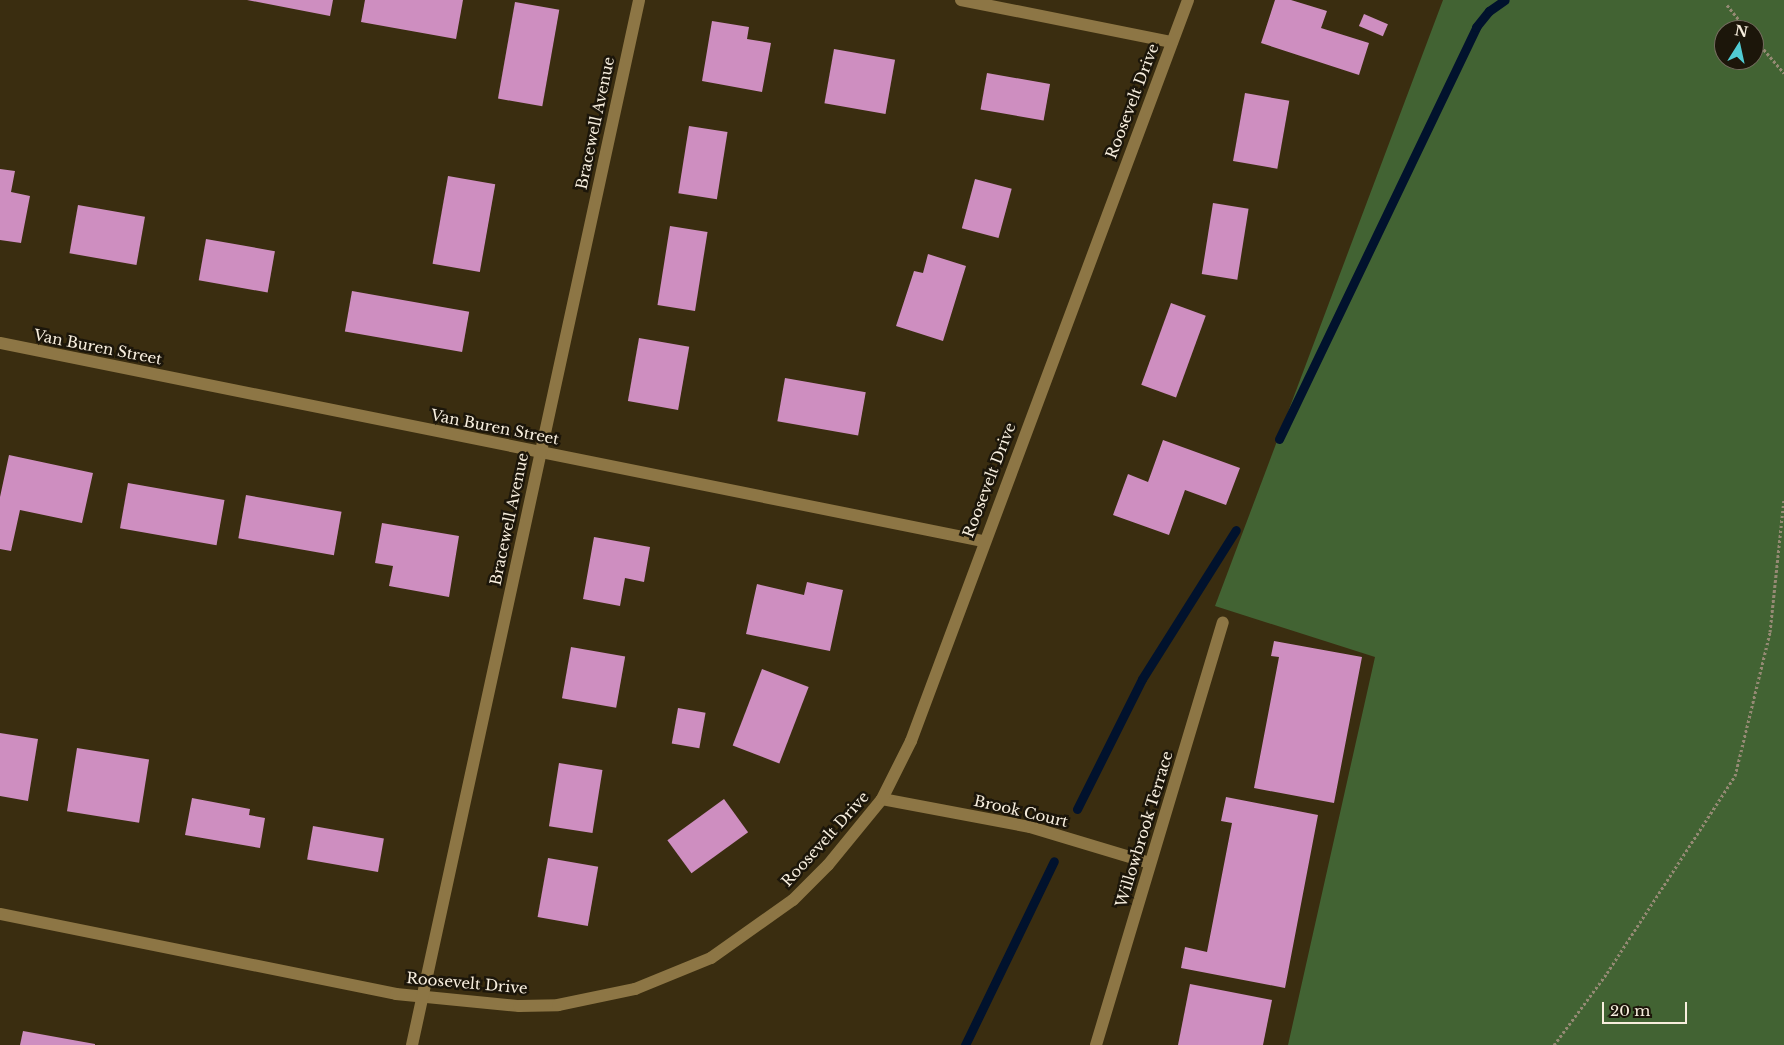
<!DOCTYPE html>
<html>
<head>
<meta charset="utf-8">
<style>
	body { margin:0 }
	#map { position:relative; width:1784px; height:1045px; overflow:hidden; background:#3a2d10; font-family:"Libre Baskerville",serif }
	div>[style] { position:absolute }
	.green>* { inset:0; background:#426333 }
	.stream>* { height:9px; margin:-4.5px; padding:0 4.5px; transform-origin:4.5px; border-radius:4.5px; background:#01122d }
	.building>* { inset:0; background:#ce8ec0; transform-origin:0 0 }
	.path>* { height:3px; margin-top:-1.5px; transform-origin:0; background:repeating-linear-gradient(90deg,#958a74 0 2.5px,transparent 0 5px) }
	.minor>* { height:12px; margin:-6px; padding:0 6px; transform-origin:6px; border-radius:6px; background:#8d7645 }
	span { translate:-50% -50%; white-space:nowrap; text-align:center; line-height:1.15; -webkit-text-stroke:5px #1c160a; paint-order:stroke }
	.street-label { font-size:15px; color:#f7eede }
	.north { position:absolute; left:1714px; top:20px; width:50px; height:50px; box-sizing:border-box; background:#1c160a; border:1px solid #746c5f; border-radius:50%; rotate:10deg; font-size:14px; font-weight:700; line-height:20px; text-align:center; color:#f7eede }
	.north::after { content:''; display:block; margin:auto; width:18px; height:22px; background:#51ccd4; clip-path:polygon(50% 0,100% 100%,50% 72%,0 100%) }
	.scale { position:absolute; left:1602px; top:1002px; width:85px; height:22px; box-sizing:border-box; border:2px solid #f7eede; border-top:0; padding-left:6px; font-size:15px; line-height:18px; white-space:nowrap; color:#f7eede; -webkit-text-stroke:4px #1c160a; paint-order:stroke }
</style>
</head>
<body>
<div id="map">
	<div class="green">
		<div style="clip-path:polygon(evenodd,1443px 0,1784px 0,1784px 1045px,1288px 1045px,1375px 657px,1215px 606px,1443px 0,1724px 30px,1754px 30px,1754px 60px,1724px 60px,1724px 30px)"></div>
	</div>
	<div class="stream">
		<div style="left:1279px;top:439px;width:457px;rotate:-64.4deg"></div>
		<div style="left:1476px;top:27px;width:21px;rotate:-51deg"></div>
		<div style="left:1489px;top:11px;width:19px;rotate:-35deg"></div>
		<div style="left:1077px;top:809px;width:145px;rotate:-63.4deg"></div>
		<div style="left:1142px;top:679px;width:176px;rotate:-57.8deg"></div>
		<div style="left:965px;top:1045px;width:204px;rotate:-64.2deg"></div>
	</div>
	<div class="building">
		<div style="clip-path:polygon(247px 0,333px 0,330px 16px)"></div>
		<div style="clip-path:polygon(365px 0,463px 0,456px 39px,361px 22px)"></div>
		<div style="clip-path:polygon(1275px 0,1291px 0,1327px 11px,1321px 28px,1369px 43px,1359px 75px,1261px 43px)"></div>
		<div style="left:515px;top:2px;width:45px;height:98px;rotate:10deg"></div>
		<div style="left:1364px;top:14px;width:26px;height:13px;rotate:23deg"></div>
		<div style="clip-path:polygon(712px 21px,749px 27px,747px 39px,771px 43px,762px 92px,702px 81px)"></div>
		<div style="left:834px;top:49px;width:62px;height:55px;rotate:10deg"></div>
		<div style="left:987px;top:73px;width:64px;height:37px;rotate:10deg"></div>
		<div style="left:1245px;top:93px;width:45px;height:69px;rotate:10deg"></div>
		<div style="left:689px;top:126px;width:39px;height:68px;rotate:9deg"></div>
		<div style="clip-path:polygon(0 169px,15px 171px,11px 192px,30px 196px,21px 243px,0 240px)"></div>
		<div style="left:448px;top:176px;width:48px;height:89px;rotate:10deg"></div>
		<div style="left:975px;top:179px;width:38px;height:51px;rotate:15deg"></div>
		<div style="left:1213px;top:203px;width:36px;height:72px;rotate:9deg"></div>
		<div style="left:78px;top:205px;width:68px;height:49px;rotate:10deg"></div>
		<div style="left:670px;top:226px;width:38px;height:80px;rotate:9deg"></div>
		<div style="left:206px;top:239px;width:70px;height:42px;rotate:10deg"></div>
		<div style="clip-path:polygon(928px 254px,966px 266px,943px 341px,896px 326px,914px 271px,923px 273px)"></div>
		<div style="left:352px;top:291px;width:119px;height:41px;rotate:10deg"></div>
		<div style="left:1171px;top:303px;width:37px;height:87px;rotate:20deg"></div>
		<div style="left:639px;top:338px;width:51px;height:64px;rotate:10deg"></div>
		<div style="left:785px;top:378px;width:82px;height:44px;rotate:10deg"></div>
		<div style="clip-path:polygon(1163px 440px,1240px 468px,1226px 505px,1185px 490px,1169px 535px,1113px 515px,1128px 474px,1148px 482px)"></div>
		<div style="clip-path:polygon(9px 455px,93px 473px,82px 523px,20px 510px,11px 551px,0 549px,0 497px)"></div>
		<div style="left:128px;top:483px;width:98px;height:46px;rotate:10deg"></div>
		<div style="left:246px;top:495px;width:97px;height:44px;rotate:10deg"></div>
		<div style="clip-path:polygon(382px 523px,459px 536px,449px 597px,389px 586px,393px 566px,375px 563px)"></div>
		<div style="clip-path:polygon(594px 537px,650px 547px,644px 582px,625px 578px,620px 606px,583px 599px)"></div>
		<div style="clip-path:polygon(807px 582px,843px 590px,830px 651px,746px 634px,757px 584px,804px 595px)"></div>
		<div style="clip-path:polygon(1274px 641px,1362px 657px,1334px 803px,1254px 788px,1279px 657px,1271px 656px)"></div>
		<div style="left:571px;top:647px;width:55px;height:52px;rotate:10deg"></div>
		<div style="left:762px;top:669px;width:50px;height:82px;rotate:21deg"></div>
		<div style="left:678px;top:708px;width:28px;height:36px;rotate:10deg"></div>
		<div style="clip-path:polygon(0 733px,38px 739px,28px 801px,0 796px)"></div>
		<div style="left:77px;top:748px;width:73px;height:64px;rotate:9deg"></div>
		<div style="left:559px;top:763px;width:44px;height:64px;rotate:9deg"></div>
		<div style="clip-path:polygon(1226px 797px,1318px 815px,1285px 988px,1181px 968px,1185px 947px,1207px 952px,1232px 823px,1221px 821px)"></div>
		<div style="clip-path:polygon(192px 798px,250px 809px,249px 815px,265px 818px,260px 848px,185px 835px)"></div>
		<div style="left:724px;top:799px;width:41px;height:70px;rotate:54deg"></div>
		<div style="left:313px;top:826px;width:72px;height:34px;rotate:10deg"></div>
		<div style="left:548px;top:858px;width:51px;height:60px;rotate:10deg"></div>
		<div style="clip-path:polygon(1190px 984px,1272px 1000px,1263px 1045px,1178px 1045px)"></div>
		<div style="clip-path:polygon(23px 1031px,95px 1044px,95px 1045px,20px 1045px)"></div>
	</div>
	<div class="path">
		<div style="left:1727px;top:5px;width:32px;rotate:51deg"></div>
		<div style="left:1754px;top:38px;width:46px;rotate:49.4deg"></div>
		<div style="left:1554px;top:1045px;width:89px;rotate:-53.6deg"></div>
		<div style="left:1607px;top:973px;width:235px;rotate:-57deg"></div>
		<div style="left:1735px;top:776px;width:148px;rotate:-76.3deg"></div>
		<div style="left:1770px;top:632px;width:134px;rotate:-84deg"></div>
	</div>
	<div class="minor">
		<div style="left:961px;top:0;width:215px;rotate:11.3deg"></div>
		<div style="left:0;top:343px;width:1003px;rotate:11.39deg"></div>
		<div style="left:882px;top:799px;width:151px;rotate:10.7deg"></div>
		<div style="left:1030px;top:827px;width:125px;rotate:16.7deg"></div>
		<div style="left:0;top:914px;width:404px;rotate:11.4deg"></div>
		<div style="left:396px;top:994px;width:124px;rotate:5.6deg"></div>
		<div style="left:519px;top:1006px;width:39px;rotate:-1deg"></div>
		<div style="left:558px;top:1005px;width:79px;rotate:-11.7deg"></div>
		<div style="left:635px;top:989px;width:82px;rotate:-22.2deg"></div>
		<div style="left:711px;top:958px;width:100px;rotate:-35.3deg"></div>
		<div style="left:793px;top:900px;width:49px;rotate:-45deg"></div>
		<div style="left:828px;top:865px;width:85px;rotate:-50.7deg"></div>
		<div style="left:882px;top:799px;width:65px;rotate:-63.4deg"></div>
		<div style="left:911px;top:741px;width:791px;rotate:-69.5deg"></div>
		<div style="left:412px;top:1045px;width:1069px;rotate:-77.74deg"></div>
		<div style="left:1096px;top:1045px;width:441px;rotate:-73.3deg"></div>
	</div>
	<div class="street-label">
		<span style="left:1132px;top:101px;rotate:-69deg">Roosevelt Drive</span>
		<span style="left:595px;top:123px;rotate:-78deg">Bracewell Avenue</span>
		<span style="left:98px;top:347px;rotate:11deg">Van Buren Street</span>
		<span style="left:495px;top:427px;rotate:11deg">Van Buren Street</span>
		<span style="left:989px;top:480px;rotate:-69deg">Roosevelt Drive</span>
		<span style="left:509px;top:519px;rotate:-78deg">Bracewell Avenue</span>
		<span style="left:1021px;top:811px;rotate:13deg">Brook Court</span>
		<span style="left:1144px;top:829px;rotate:-73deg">Willowbrook Terrace</span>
		<span style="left:825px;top:839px;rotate:-48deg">Roosevelt Drive</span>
		<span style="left:467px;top:983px;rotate:5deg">Roosevelt Drive</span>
	</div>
	<div class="north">N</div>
	<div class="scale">20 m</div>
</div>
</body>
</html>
